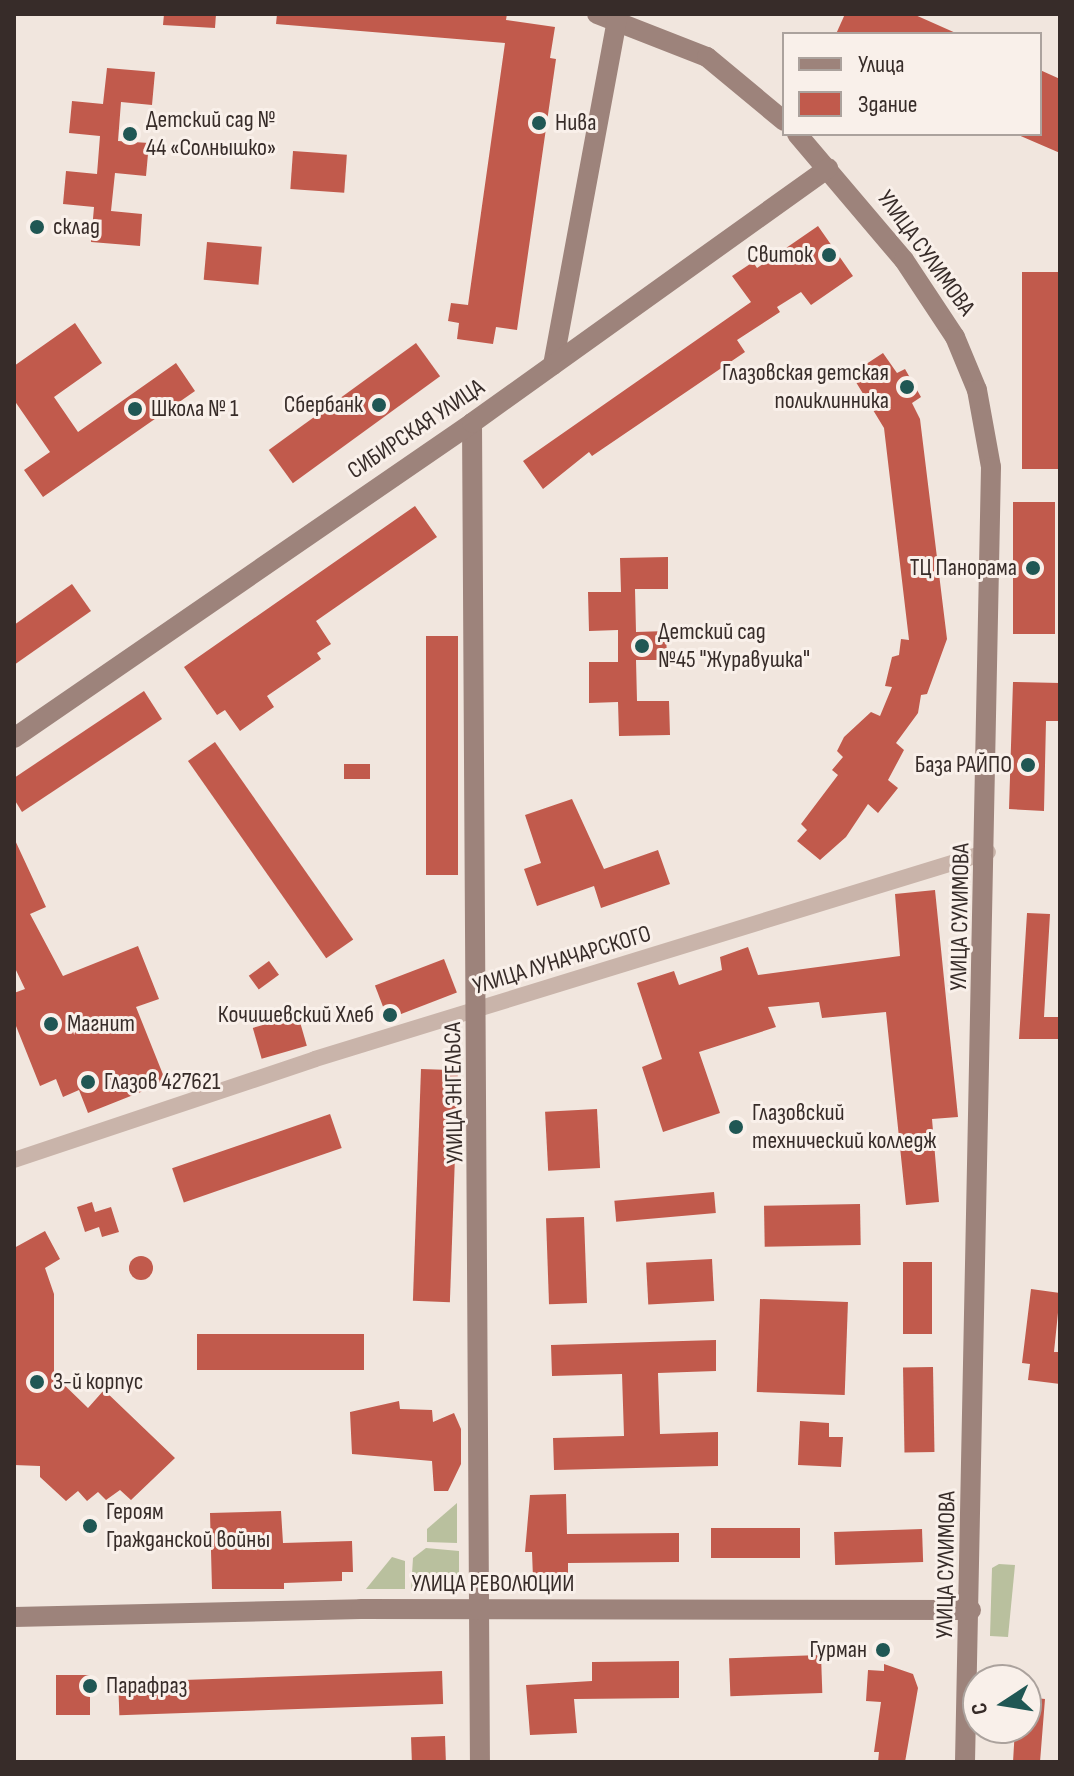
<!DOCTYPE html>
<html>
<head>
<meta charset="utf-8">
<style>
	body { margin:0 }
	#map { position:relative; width:1074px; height:1776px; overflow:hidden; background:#f1e6de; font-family:"Sofia Sans Condensed",sans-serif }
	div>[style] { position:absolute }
	.green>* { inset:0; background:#b9c09e }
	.building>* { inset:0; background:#c15a4c; transform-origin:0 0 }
	.round { border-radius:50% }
	.street>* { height:16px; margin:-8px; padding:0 8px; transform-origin:8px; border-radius:8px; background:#c9b4aa }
	.secondary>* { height:20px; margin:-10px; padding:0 10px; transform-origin:10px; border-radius:10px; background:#9d837b }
	.dots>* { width:22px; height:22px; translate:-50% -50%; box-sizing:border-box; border:4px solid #f9f0ea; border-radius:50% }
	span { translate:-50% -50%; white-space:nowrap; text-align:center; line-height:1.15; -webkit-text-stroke:6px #f9f0ea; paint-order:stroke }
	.poi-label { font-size:24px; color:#372c29 }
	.left { translate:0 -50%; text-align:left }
	.right { translate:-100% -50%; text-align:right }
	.street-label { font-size:24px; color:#372c29 }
	.frame { position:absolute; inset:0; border:16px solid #372c29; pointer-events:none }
	.legend { position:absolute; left:782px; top:32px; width:260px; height:104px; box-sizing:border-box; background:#f9f0ea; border:2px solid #aba29d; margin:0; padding:10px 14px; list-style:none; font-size:24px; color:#372c29 }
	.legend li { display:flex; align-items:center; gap:16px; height:40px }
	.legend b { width:40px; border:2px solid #aba29d }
	.north { position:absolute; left:962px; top:1664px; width:80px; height:80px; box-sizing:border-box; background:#f9f0ea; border:2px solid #aba29d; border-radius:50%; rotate:258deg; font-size:22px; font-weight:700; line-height:32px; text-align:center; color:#372c29 }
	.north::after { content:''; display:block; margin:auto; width:28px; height:36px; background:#205754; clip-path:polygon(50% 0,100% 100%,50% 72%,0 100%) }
</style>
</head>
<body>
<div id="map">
	<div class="green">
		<div style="clip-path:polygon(457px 1503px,457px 1543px,427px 1542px,427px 1529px)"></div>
		<div style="clip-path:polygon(426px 1548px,459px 1551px,459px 1591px,411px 1590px,413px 1558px)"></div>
		<div style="clip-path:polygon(392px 1557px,405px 1561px,405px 1589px,366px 1589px)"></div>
		<div style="clip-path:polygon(999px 1564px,1015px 1565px,1008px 1637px,990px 1636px,992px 1568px)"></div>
	</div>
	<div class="building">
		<div style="clip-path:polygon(164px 14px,216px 14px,215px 28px,163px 25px)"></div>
		<div style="clip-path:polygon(277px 14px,507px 14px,506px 20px,555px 27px,550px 58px,556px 59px,517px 330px,496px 327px,493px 344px,457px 339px,459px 323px,448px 321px,451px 303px,468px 305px,505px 43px,276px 24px)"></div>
		<div style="clip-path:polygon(845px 14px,913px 14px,958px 34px,836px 34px)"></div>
		<div style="clip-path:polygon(107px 68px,155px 72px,152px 105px,121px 102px,118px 141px,149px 143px,146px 176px,115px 173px,111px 211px,142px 214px,140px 246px,91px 242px,94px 207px,63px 204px,66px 171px,97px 174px,100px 136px,69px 133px,72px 101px,103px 104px)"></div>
		<div style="clip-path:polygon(1040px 70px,1060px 79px,1060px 153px,1016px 134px,1040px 134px)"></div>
		<div style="left:293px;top:151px;width:54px;height:38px;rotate:4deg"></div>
		<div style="clip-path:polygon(818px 226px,853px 276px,811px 305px,801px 292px,777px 307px,780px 312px,737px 340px,745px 352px,592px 456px,589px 452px,543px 489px,523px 461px,751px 302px,732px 276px,753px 262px,757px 268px)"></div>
		<div style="left:207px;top:242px;width:55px;height:38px;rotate:5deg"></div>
		<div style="left:1022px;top:272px;width:38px;height:197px"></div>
		<div style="clip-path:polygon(75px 323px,102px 363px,54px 397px,78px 432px,176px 363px,195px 391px,43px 497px,24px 470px,50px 452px,14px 400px,14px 366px)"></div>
		<div style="left:416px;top:343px;width:41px;height:182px;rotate:54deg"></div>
		<div style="clip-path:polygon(883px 353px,897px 373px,905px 369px,921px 397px,912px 403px,920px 419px,947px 639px,927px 694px,921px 695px,918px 713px,896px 743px,904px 750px,888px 780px,898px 788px,878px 813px,868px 804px,846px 837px,820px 860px,797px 841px,807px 830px,801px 824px,838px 775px,832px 770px,843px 757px,837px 751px,844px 737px,871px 712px,880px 716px,892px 687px,885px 686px,892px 657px,899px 655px,901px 639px,909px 640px,884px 428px,851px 374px)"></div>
		<div style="left:1013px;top:502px;width:42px;height:132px"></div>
		<div style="clip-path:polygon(415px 506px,437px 537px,316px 621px,331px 644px,317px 653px,321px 659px,267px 696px,274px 707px,240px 731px,225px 710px,217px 715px,184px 667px)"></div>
		<div style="clip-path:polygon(668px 557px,668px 589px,635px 589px,636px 632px,666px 631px,667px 660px,636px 660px,637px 701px,669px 701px,670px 735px,619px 736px,618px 702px,589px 703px,589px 662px,618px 662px,618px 630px,589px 631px,588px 592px,621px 592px,620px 558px)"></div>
		<div style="clip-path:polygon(72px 584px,91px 611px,14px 665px,14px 625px)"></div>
		<div style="left:426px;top:636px;width:32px;height:239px"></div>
		<div style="clip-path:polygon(1013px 682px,1060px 683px,1060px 721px,1046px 721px,1044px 811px,1009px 809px)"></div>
		<div style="clip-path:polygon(144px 691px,162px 719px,22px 812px,14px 799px,14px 778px)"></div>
		<div style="left:215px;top:742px;width:241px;height:33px;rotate:55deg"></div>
		<div style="left:370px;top:764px;width:15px;height:26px;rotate:90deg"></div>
		<div style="clip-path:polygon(572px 799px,604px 869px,658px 850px,670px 884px,601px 908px,594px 886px,537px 906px,524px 869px,541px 863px,525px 815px)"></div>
		<div style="clip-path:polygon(14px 838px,46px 907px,30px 914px,63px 976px,138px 946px,159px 999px,136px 1007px,166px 1082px,88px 1113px,79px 1090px,63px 1097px,56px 1079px,40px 1086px,14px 1021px,14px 993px,25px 989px,14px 966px)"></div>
		<div style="clip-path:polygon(935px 890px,958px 1117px,932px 1119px,939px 1202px,906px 1205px,886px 1012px,822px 1018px,819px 1002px,768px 1007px,776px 1027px,699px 1052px,720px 1113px,663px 1132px,642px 1067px,662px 1059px,637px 983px,674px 971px,679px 985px,722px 970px,720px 957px,748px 947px,758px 975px,900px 956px,895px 894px)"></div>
		<div style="clip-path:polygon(1027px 913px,1050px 914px,1044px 1017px,1060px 1017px,1060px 1039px,1019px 1039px)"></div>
		<div style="left:444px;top:959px;width:36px;height:74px;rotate:69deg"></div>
		<div style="left:269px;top:961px;width:17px;height:25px;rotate:54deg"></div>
		<div style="left:298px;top:1015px;width:32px;height:47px;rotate:74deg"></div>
		<div style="left:421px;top:1069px;width:37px;height:232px;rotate:2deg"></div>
		<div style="left:597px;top:1109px;width:59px;height:52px;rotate:87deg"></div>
		<div style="left:330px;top:1114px;width:36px;height:167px;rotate:71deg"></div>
		<div style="left:714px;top:1192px;width:21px;height:100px;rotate:85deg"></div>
		<div style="clip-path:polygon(92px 1202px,95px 1212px,111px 1207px,119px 1232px,102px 1237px,99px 1227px,85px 1232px,77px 1207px)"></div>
		<div style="left:860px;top:1204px;width:41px;height:96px;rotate:89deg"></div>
		<div style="left:584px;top:1217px;width:86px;height:38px;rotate:88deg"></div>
		<div style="clip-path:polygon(45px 1231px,60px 1259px,45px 1268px,54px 1294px,54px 1375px,88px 1408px,104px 1390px,175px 1458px,131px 1500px,120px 1490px,106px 1500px,98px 1492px,87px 1501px,78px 1491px,66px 1501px,40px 1477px,40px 1466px,14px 1465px,14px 1248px)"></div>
		<div class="round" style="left:129px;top:1256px;width:24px;height:24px"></div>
		<div style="left:712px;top:1259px;width:42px;height:66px;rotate:87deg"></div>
		<div style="left:903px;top:1262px;width:29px;height:72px"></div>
		<div style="clip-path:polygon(1031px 1289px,1060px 1293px,1054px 1352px,1060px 1352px,1060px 1384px,1028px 1380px,1030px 1364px,1022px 1363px)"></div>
		<div style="left:760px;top:1299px;width:88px;height:93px;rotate:2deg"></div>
		<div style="left:364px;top:1334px;width:36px;height:167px;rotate:90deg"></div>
		<div style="clip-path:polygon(716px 1340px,716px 1371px,658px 1373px,660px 1434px,718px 1432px,718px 1466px,554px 1470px,553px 1438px,624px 1436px,622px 1374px,552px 1376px,551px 1345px)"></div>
		<div style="left:933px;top:1367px;width:85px;height:30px;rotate:89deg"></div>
		<div style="clip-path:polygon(399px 1401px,400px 1409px,432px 1410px,433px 1422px,454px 1413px,461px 1429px,461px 1464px,448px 1491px,434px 1491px,432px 1461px,352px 1454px,350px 1412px)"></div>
		<div style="clip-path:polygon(800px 1421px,829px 1423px,829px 1437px,843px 1437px,841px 1467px,798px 1465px)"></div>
		<div style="clip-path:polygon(566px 1494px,567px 1534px,679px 1533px,679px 1562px,568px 1563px,568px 1577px,533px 1578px,532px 1552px,525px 1552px,530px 1495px)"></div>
		<div style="clip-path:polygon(281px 1511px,283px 1543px,352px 1541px,353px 1572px,342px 1572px,342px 1581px,284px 1583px,284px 1589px,212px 1589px,210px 1513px)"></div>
		<div style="left:800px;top:1528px;width:30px;height:89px;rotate:90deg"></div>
		<div style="left:922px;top:1529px;width:33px;height:88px;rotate:88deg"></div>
		<div style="left:821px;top:1655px;width:38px;height:92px;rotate:88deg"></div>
		<div style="clip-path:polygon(679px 1661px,679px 1698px,574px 1699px,577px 1733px,530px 1735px,526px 1685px,592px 1681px,592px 1662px)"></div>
		<div style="clip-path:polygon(884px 1664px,913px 1674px,918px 1688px,905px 1762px,878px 1762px,879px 1752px,874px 1752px,881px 1702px,866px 1701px,868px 1670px,884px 1671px)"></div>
		<div style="left:442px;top:1671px;width:33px;height:324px;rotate:88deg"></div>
		<div style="left:56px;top:1675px;width:34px;height:40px"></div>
		<div style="clip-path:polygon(1026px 1697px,1045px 1699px,1040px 1762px,1013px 1762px,1015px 1728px,1026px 1728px)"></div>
		<div style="left:445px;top:1736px;width:25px;height:34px;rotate:88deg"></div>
	</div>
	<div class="street">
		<div style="left:14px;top:1160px;width:317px;rotate:-18.5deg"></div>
		<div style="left:315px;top:1059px;width:704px;rotate:-17.1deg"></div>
	</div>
	<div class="secondary">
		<div style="left:597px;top:14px;width:118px;rotate:21.4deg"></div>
		<div style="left:707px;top:57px;width:100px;rotate:39.7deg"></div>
		<div style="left:797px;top:134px;width:165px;rotate:49.7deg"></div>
		<div style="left:904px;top:260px;width:92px;rotate:56.5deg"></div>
		<div style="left:955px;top:337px;width:57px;rotate:67.5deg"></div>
		<div style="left:977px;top:390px;width:78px;rotate:79.7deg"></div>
		<div style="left:991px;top:467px;width:1295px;rotate:91.15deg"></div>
		<div style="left:553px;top:365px;width:357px;rotate:-79.5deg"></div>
		<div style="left:472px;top:423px;width:1339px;rotate:89.66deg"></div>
		<div style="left:14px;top:738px;width:556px;rotate:-34.52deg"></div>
		<div style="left:472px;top:423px;width:438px;rotate:-35.6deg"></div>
		<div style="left:14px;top:1617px;width:347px;rotate:-1.3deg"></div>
		<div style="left:361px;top:1609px;width:610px;rotate:0.09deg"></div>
	</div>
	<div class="dots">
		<div style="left:539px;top:123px;background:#205754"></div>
		<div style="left:130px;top:134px;background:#205754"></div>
		<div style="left:37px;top:227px;background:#205754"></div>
		<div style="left:829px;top:255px;background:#205754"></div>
		<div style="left:907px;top:387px;background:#205754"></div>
		<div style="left:379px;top:405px;background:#205754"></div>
		<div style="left:135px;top:409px;background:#205754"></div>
		<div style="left:1033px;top:568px;background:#205754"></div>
		<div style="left:642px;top:646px;background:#205754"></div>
		<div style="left:1028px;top:765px;background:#205754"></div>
		<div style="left:390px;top:1015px;background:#205754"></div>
		<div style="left:51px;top:1024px;background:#205754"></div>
		<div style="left:88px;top:1082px;background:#205754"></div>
		<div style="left:736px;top:1127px;background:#205754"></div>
		<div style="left:37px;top:1382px;background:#205754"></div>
		<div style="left:90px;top:1526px;background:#205754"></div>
		<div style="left:883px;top:1650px;background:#205754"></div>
		<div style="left:90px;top:1686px;background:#205754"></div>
	</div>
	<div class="poi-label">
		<span class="left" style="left:146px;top:134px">Детский сад №<br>44 «Солнышко»</span>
		<span class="left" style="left:555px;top:123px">Нива</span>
		<span class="left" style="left:53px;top:227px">склад</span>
		<span class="right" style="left:813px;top:255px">Свиток</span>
		<span class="right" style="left:889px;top:387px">Глазовская детская<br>поликлинника</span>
		<span class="right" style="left:363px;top:405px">Сбербанк</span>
		<span class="left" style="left:151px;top:409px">Школа № 1</span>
		<span class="right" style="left:1017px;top:568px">ТЦ Панорама</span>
		<span class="left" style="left:658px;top:646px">Детский сад<br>№45 "Журавушка"</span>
		<span class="right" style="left:1012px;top:765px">База РАЙПО</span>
		<span class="right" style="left:374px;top:1015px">Кочишевский Хлеб</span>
		<span class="left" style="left:67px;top:1024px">Магнит</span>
		<span class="left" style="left:104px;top:1082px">Глазов 427621</span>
		<span class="left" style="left:752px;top:1127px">Глазовский<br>технический колледж</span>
		<span class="left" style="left:53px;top:1382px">3-й корпус</span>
		<span class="left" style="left:106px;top:1526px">Героям<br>Гражданской войны</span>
		<span class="right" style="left:867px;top:1650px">Гурман</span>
		<span class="left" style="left:106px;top:1686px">Парафраз</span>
	</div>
	<div class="street-label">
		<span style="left:926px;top:253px;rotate:54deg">УЛИЦА СУЛИМОВА</span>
		<span style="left:416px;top:429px;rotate:-34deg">СИБИРСКАЯ УЛИЦА</span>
		<span style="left:960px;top:917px;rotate:-89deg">УЛИЦА СУЛИМОВА</span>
		<span style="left:562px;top:960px;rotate:-17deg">УЛИЦА ЛУНАЧАРСКОГО</span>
		<span style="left:454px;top:1093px;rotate:-91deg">УЛИЦА ЭНГЕЛЬСА</span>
		<span style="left:946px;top:1565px;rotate:-89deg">УЛИЦА СУЛИМОВА</span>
		<span style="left:493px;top:1584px">УЛИЦА РЕВОЛЮЦИИ</span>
	</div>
	<div class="frame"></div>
	<ul class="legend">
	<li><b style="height:10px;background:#9d837b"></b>Улица</li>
	<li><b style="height:22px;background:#c15a4c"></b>Здание</li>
	</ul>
	<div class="north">С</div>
</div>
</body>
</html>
